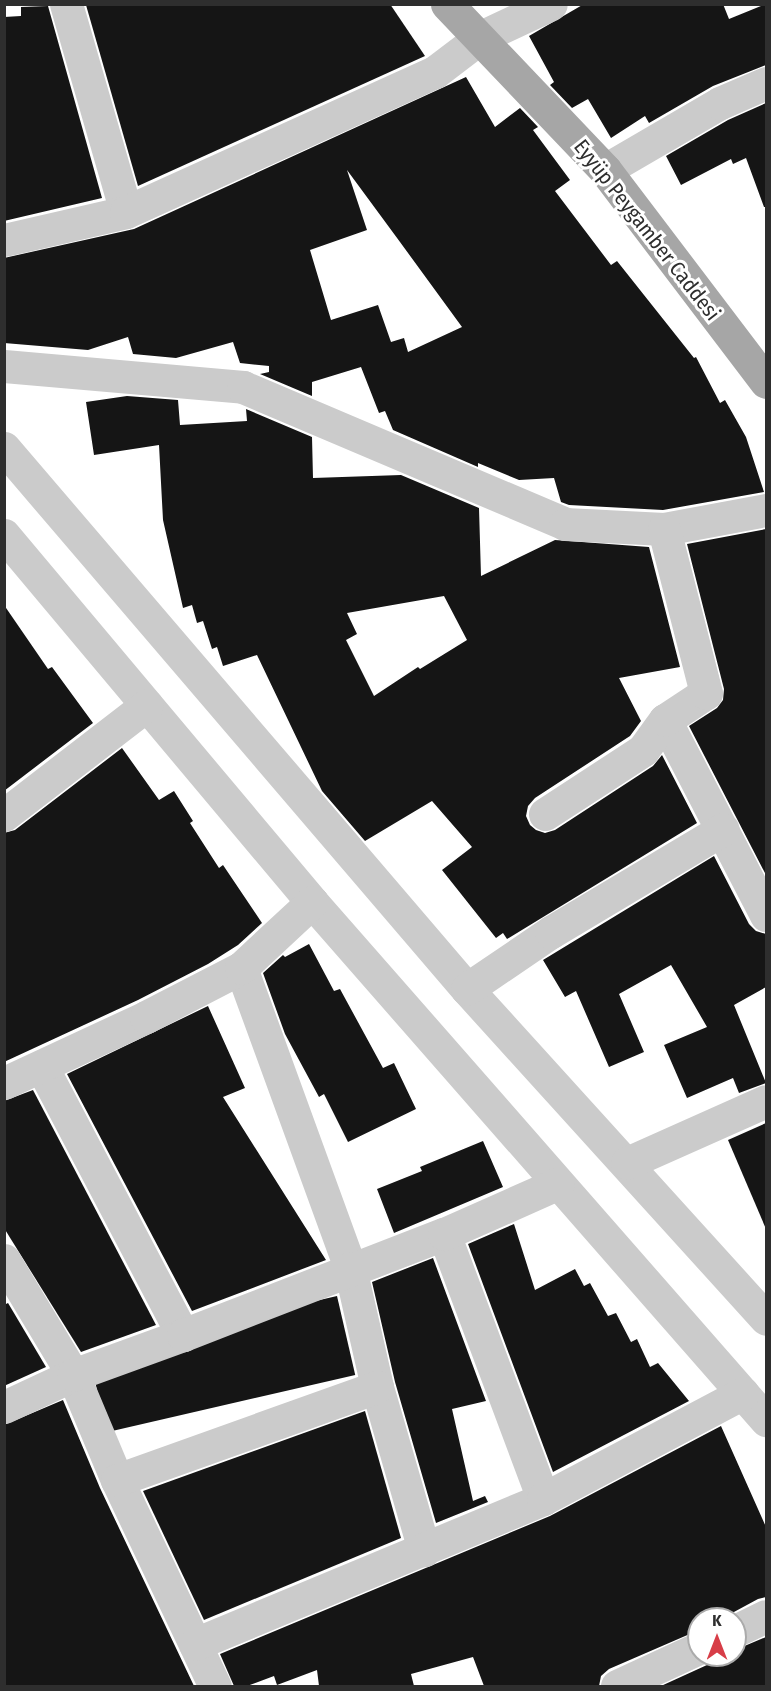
<!DOCTYPE html>
<html>
<head>
<meta charset="utf-8">
<style>
	body { margin:0 }
	#map { position:relative; width:771px; height:1691px; overflow:hidden; background:#fff; font-family:"Fira Sans Condensed",sans-serif }
	div>[style] { position:absolute }
	.building>* { inset:0; background:#151515; transform-origin:0 0 }
	.minor>* { height:33px; margin:-16.5px; padding:0 16.5px; transform-origin:16.5px; border-radius:16.5px; background:#cbcbcb }
	.major>* { height:33px; margin:-16.5px; padding:0 16.5px; transform-origin:16.5px; border-radius:16.5px; background:#a6a6a6 }
	span { translate:-50% -50%; white-space:nowrap; text-align:center; line-height:1.15; -webkit-text-stroke:6px #fff; paint-order:stroke }
	.street-label { font-size:21px; color:#2e2e2e }
	.frame { position:absolute; inset:0; border:6px solid #2e2e2e; pointer-events:none }
	.north { position:absolute; left:687px; top:1607px; width:60px; height:60px; box-sizing:border-box; background:#fff; border:2px solid #ababab; border-radius:50%; rotate:0deg; font-size:16px; font-weight:700; line-height:24px; text-align:center; color:#2e2e2e }
	.north::after { content:''; display:block; margin:auto; width:21px; height:27px; background:#d73d47; clip-path:polygon(50% 0,100% 100%,50% 72%,0 100%) }
</style>
</head>
<body>
<div id="map">
	<div class="building">
		<div style="clip-path:polygon(390px 4px,425px 56px,138px 186px,86px 5px)"></div>
		<div style="clip-path:polygon(584px 4px,723px 4px,729px 19px,766px 4px,766px 65px,713px 86px,649px 123px,645px 116px,611px 138px,588px 99px,572px 108px,550px 85px,554px 82px,529px 36px)"></div>
		<div style="clip-path:polygon(48px 6px,102px 198px,4px 221px,4px 17px,21px 16px,21px 7px)"></div>
		<div style="clip-path:polygon(evenodd,466px 77px,495px 127px,520px 108px,538px 127px,533px 130px,570px 180px,555px 191px,611px 265px,617px 261px,694px 358px,696px 357px,720px 403px,725px 400px,746px 437px,764px 492px,663px 510px,569px 505px,561px 502px,554px 478px,519px 480px,478px 463px,478px 467px,393px 430px,385px 411px,379px 413px,361px 367px,312px 382px,312px 396px,260px 374px,269px 372px,269px 366px,240px 363px,233px 342px,176px 358px,133px 354px,128px 337px,88px 350px,4px 343px,4px 258px,134px 229px,466px 77px,347px 170px,400px 242px,462px 327px,408px 352px,404px 338px,391px 342px,378px 305px,331px 320px,310px 250px,367px 230px,347px 170px)"></div>
		<div style="clip-path:polygon(766px 103px,766px 207px,764px 207px,746px 158px,733px 164px,731px 159px,681px 185px,666px 156px,728px 120px)"></div>
		<div style="clip-path:polygon(evenodd,127px 396px,178px 400px,180px 425px,247px 421px,246px 409px,312px 437px,313px 478px,401px 475px,479px 508px,481px 576px,555px 540px,649px 547px,680px 667px,619px 678px,641px 721px,630px 736px,535px 798px,528px 806px,526px 816px,530px 825px,536px 830px,545px 833px,555px 830px,653px 766px,662px 755px,697px 823px,507px 939px,503px 933px,496px 938px,442px 870px,472px 847px,432px 801px,365px 841px,322px 791px,257px 655px,223px 666px,217px 647px,212px 649px,203px 621px,197px 623px,192px 605px,183px 608px,163px 520px,159px 445px,94px 455px,86px 402px,127px 396px,444px 596px,467px 640px,420px 669px,418px 667px,374px 696px,346px 640px,357px 634px,347px 613px,444px 596px)"></div>
		<div style="clip-path:polygon(766px 529px,766px 875px,689px 726px,717px 708px,723px 700px,724px 689px,687px 544px)"></div>
		<div style="clip-path:polygon(4px 605px,48px 669px,52px 667px,93px 723px,4px 791px)"></div>
		<div style="clip-path:polygon(122px 748px,159px 800px,174px 791px,193px 821px,190px 823px,219px 868px,223px 865px,262px 923px,238px 945px,208px 964px,138px 1000px,4px 1062px,4px 833px,15px 830px)"></div>
		<div style="clip-path:polygon(714px 856px,749px 924px,756px 931px,766px 934px,766px 987px,734px 1005px,766px 1083px,739px 1093px,733px 1078px,687px 1098px,664px 1045px,707px 1027px,671px 965px,619px 994px,644px 1052px,609px 1067px,576px 991px,565px 997px,543px 960px)"></div>
		<div style="clip-path:polygon(309px 944px,334px 991px,340px 989px,383px 1068px,394px 1063px,416px 1109px,348px 1142px,324px 1094px,319px 1097px,285px 1034px,263px 973px,283px 955px,285px 957px)"></div>
		<div style="clip-path:polygon(208px 1006px,245px 1088px,223px 1097px,326px 1260px,192px 1311px,67px 1074px)"></div>
		<div style="clip-path:polygon(33px 1090px,156px 1325px,81px 1352px,4px 1228px,4px 1101px)"></div>
		<div style="clip-path:polygon(766px 1123px,766px 1229px,728px 1140px)"></div>
		<div style="clip-path:polygon(483px 1141px,503px 1187px,394px 1233px,377px 1189px,422px 1171px,420px 1167px)"></div>
		<div style="clip-path:polygon(514px 1224px,535px 1290px,575px 1269px,584px 1286px,590px 1283px,608px 1316px,616px 1313px,631px 1342px,637px 1339px,650px 1367px,658px 1363px,689px 1401px,553px 1472px,468px 1244px)"></div>
		<div style="clip-path:polygon(433px 1258px,486px 1401px,452px 1409px,473px 1501px,485px 1496px,488px 1502px,436px 1523px,395px 1382px,372px 1282px)"></div>
		<div style="left:337px;top:1296px;width:81px;height:255px;rotate:77deg"></div>
		<div style="clip-path:polygon(8px 1303px,46px 1367px,4px 1386px,4px 1305px)"></div>
		<div style="clip-path:polygon(63px 1400px,100px 1488px,194px 1686px,4px 1686px,4px 1425px)"></div>
		<div style="clip-path:polygon(365px 1411px,401px 1538px,204px 1620px,143px 1491px)"></div>
		<div style="clip-path:polygon(721px 1426px,766px 1527px,766px 1597px,758px 1599px,721px 1619px,699px 1619px,699px 1630px,609px 1669px,601px 1676px,599px 1686px,484px 1686px,473px 1657px,411px 1674px,414px 1686px,319px 1686px,317px 1670px,277px 1685px,274px 1676px,247px 1686px,234px 1686px,220px 1654px,550px 1516px)"></div>
		<div style="clip-path:polygon(766px 1637px,766px 1686px,661px 1686px,707px 1665px,716px 1655px,735px 1655px,735px 1650px)"></div>
	</div>
	<div class="minor">
		<div style="left:66px;top:4px;width:216px;rotate:73.9deg"></div>
		<div style="left:605px;top:170px;width:133px;rotate:-30.2deg"></div>
		<div style="left:720px;top:103px;width:50px;rotate:-23.5deg"></div>
		<div style="left:4px;top:240px;width:125px;rotate:-12.9deg"></div>
		<div style="left:126px;top:212px;width:339px;rotate:-24.4deg"></div>
		<div style="left:435px;top:72px;width:58px;rotate:-37.3deg"></div>
		<div style="left:481px;top:37px;width:77px;rotate:-25.2deg"></div>
		<div style="left:4px;top:366px;width:240px;rotate:5deg"></div>
		<div style="left:243px;top:387px;width:350px;rotate:23deg"></div>
		<div style="left:565px;top:524px;width:99px;rotate:2.9deg"></div>
		<div style="left:664px;top:529px;width:104px;rotate:-10.6deg"></div>
		<div style="left:4px;top:448px;width:712px;rotate:49.44deg"></div>
		<div style="left:467px;top:989px;width:445px;rotate:47.8deg"></div>
		<div style="left:4px;top:535px;width:479px;rotate:50deg"></div>
		<div style="left:312px;top:902px;width:689px;rotate:48.77deg"></div>
		<div style="left:665px;top:720px;width:220px;rotate:62.6deg"></div>
		<div style="left:545px;top:814px;width:117px;rotate:-33.1deg"></div>
		<div style="left:643px;top:750px;width:37px;rotate:-54deg"></div>
		<div style="left:665px;top:720px;width:49px;rotate:-33.4deg"></div>
		<div style="left:706px;top:693px;width:169px;rotate:-104.4deg"></div>
		<div style="left:4px;top:815px;width:180px;rotate:-37.6deg"></div>
		<div style="left:241px;top:968px;width:319px;rotate:70deg"></div>
		<div style="left:350px;top:1268px;width:122px;rotate:77.2deg"></div>
		<div style="left:377px;top:1387px;width:170px;rotate:73.9deg"></div>
		<div style="left:467px;top:989px;width:102px;rotate:-34.2deg"></div>
		<div style="left:551px;top:932px;width:200px;rotate:-30.9deg"></div>
		<div style="left:42px;top:1067px;width:303px;rotate:62.3deg"></div>
		<div style="left:4px;top:1083px;width:157px;rotate:-24.9deg"></div>
		<div style="left:146px;top:1017px;width:107px;rotate:-27.3deg"></div>
		<div style="left:241px;top:968px;width:97px;rotate:-42.9deg"></div>
		<div style="left:627px;top:1163px;width:152px;rotate:-24deg"></div>
		<div style="left:444px;top:1234px;width:283px;rotate:69.5deg"></div>
		<div style="left:4px;top:1260px;width:134px;rotate:59deg"></div>
		<div style="left:73px;top:1375px;width:114px;rotate:67.3deg"></div>
		<div style="left:117px;top:1480px;width:228px;rotate:64.6deg"></div>
		<div style="left:4px;top:1407px;width:76px;rotate:-24.9deg"></div>
		<div style="left:73px;top:1375px;width:117px;rotate:-20deg"></div>
		<div style="left:183px;top:1335px;width:280px;rotate:-21.2deg"></div>
		<div style="left:444px;top:1234px;width:124px;rotate:-23.9deg"></div>
		<div style="left:117px;top:1480px;width:276px;rotate:-19.7deg"></div>
		<div style="left:735px;top:1631px;width:34px;rotate:-26deg"></div>
		<div style="left:195px;top:1644px;width:377px;rotate:-22.6deg"></div>
		<div style="left:543px;top:1499px;width:226px;rotate:-27.9deg"></div>
		<div style="left:617px;top:1686px;width:90px;rotate:-24.9deg"></div>
	</div>
	<div class="major">
		<div style="left:447px;top:4px;width:229px;rotate:46.4deg"></div>
		<div style="left:605px;top:170px;width:266px;rotate:52.8deg"></div>
	</div>
	<div class="street-label">
		<span style="left:647px;top:230px;rotate:52deg">Eyyüp Peygamber Caddesi</span>
	</div>
	<div class="frame"></div>
	<div class="north">K</div>
</div>
</body>
</html>
